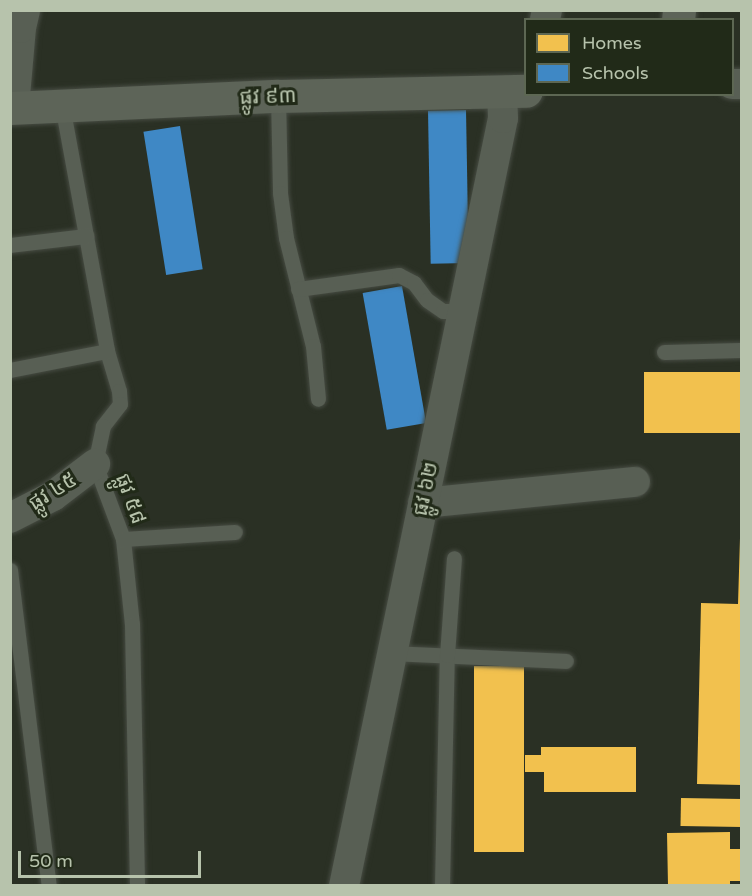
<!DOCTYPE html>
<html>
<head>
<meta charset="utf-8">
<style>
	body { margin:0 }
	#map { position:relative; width:752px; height:896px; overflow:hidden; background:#2a3024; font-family:"Varela Round","Noto Sans Khmer",sans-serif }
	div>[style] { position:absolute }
	.homes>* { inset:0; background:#f2c14e; transform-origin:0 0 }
	.schools>* { inset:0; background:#3f88c5; transform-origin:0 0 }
	.roads { filter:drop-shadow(0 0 2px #464b42) drop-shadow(0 0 2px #464b42) }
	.lane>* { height:15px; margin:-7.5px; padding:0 7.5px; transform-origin:7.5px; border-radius:7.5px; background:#585f54 }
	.street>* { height:30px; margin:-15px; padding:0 15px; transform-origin:15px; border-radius:15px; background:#585f54 }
	.secondary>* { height:33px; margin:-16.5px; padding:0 16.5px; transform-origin:16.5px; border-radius:16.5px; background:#5d6458 }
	span { translate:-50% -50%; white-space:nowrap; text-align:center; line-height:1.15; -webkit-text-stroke:6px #212a18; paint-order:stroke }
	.street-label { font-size:21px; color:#b7c3ac }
	.frame { position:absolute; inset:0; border:12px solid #b7c3ac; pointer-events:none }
	.legend { position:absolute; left:524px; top:18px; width:210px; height:78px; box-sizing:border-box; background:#212a18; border:2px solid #5d6753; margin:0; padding:8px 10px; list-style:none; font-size:18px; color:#b7c3ac }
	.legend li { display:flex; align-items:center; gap:12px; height:30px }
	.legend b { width:30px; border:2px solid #5d6753 }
	.scale { position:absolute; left:18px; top:851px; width:183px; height:27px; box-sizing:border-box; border:3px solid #b7c3ac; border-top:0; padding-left:8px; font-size:18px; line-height:21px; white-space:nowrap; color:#b7c3ac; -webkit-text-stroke:4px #212a18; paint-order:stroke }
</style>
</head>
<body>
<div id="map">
	<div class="homes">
		<div style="left:644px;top:372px;width:98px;height:61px"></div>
		<div style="clip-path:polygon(740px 538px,742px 785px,697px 784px,701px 603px,738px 604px)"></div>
		<div style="left:474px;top:666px;width:50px;height:186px"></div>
		<div style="clip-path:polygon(541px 747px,636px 747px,636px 792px,544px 792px,544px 772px,525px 772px,525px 755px,541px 755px)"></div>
		<div style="left:681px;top:798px;width:61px;height:28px;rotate:1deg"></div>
		<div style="clip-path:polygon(730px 832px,730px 849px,742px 849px,742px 881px,730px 881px,730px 886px,668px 886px,667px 833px)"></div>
	</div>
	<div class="schools">
		<div style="left:466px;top:110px;width:153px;height:38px;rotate:89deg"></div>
		<div style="left:180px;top:126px;width:145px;height:37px;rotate:81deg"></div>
		<div style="left:402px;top:286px;width:139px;height:40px;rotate:80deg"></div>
	</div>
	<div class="roads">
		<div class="lane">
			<div style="left:278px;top:96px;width:97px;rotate:88.8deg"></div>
			<div style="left:280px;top:193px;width:45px;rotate:82.4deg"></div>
			<div style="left:286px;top:238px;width:111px;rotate:76deg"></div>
			<div style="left:313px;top:346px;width:53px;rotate:84.6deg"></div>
			<div style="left:62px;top:105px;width:250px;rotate:79.6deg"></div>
			<div style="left:107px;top:351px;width:42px;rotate:73.3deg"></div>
			<div style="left:119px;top:391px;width:13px;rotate:86deg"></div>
			<div style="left:120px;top:404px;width:28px;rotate:128deg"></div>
			<div style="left:103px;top:426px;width:39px;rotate:102deg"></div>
			<div style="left:95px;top:464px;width:80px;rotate:69.5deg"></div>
			<div style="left:123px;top:539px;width:85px;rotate:84deg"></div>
			<div style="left:132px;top:624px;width:262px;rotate:88.9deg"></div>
			<div style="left:10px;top:245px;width:77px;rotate:-6.8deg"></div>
			<div style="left:298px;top:289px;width:102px;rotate:-7.9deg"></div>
			<div style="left:399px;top:275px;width:17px;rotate:28deg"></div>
			<div style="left:414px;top:283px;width:21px;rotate:53deg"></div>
			<div style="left:427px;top:300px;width:19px;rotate:35deg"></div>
			<div style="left:443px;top:311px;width:20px"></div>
			<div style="left:664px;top:352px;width:78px;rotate:-1.5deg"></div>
			<div style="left:10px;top:370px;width:99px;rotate:-11.1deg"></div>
			<div style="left:123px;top:539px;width:112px;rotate:-3.6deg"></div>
			<div style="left:10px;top:570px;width:318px;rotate:83deg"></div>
			<div style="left:392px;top:653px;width:174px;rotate:2.6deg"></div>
			<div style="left:442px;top:886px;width:231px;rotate:-88.8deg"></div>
			<div style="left:447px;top:655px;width:97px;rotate:-85.9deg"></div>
		</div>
		<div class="street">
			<div style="left:545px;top:20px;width:10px;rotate:-79deg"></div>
			<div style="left:732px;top:84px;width:10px"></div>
			<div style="left:14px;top:108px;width:80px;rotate:-85deg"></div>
			<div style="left:21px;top:28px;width:18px;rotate:-77deg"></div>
			<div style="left:423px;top:503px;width:213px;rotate:-5.7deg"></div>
			<div style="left:10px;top:518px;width:48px;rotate:-27.1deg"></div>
			<div style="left:53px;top:496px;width:53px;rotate:-37.3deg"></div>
			<div style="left:344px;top:886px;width:784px;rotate:-78.3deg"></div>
			<div style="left:503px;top:118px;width:27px;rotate:-92deg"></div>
		</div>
		<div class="secondary">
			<div style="left:678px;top:20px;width:10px;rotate:-84deg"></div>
			<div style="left:10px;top:108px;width:268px;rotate:-2.6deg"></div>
			<div style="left:278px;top:96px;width:248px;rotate:-1.2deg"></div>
		</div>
	</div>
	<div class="street-label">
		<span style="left:268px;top:97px;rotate:-2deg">ផ្លូវ ៩៣</span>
		<span style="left:426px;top:489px;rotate:-78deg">ផ្លូវ ៦២</span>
		<span style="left:53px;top:492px;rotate:-32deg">ផ្លូវ ៤៥</span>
		<span style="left:130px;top:499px;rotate:70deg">ផ្លូវ ៥៨</span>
	</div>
	<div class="frame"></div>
	<ul class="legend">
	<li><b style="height:16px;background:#f2c14e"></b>Homes</li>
	<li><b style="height:16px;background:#3f88c5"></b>Schools</li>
	</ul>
	<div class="scale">50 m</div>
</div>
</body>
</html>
